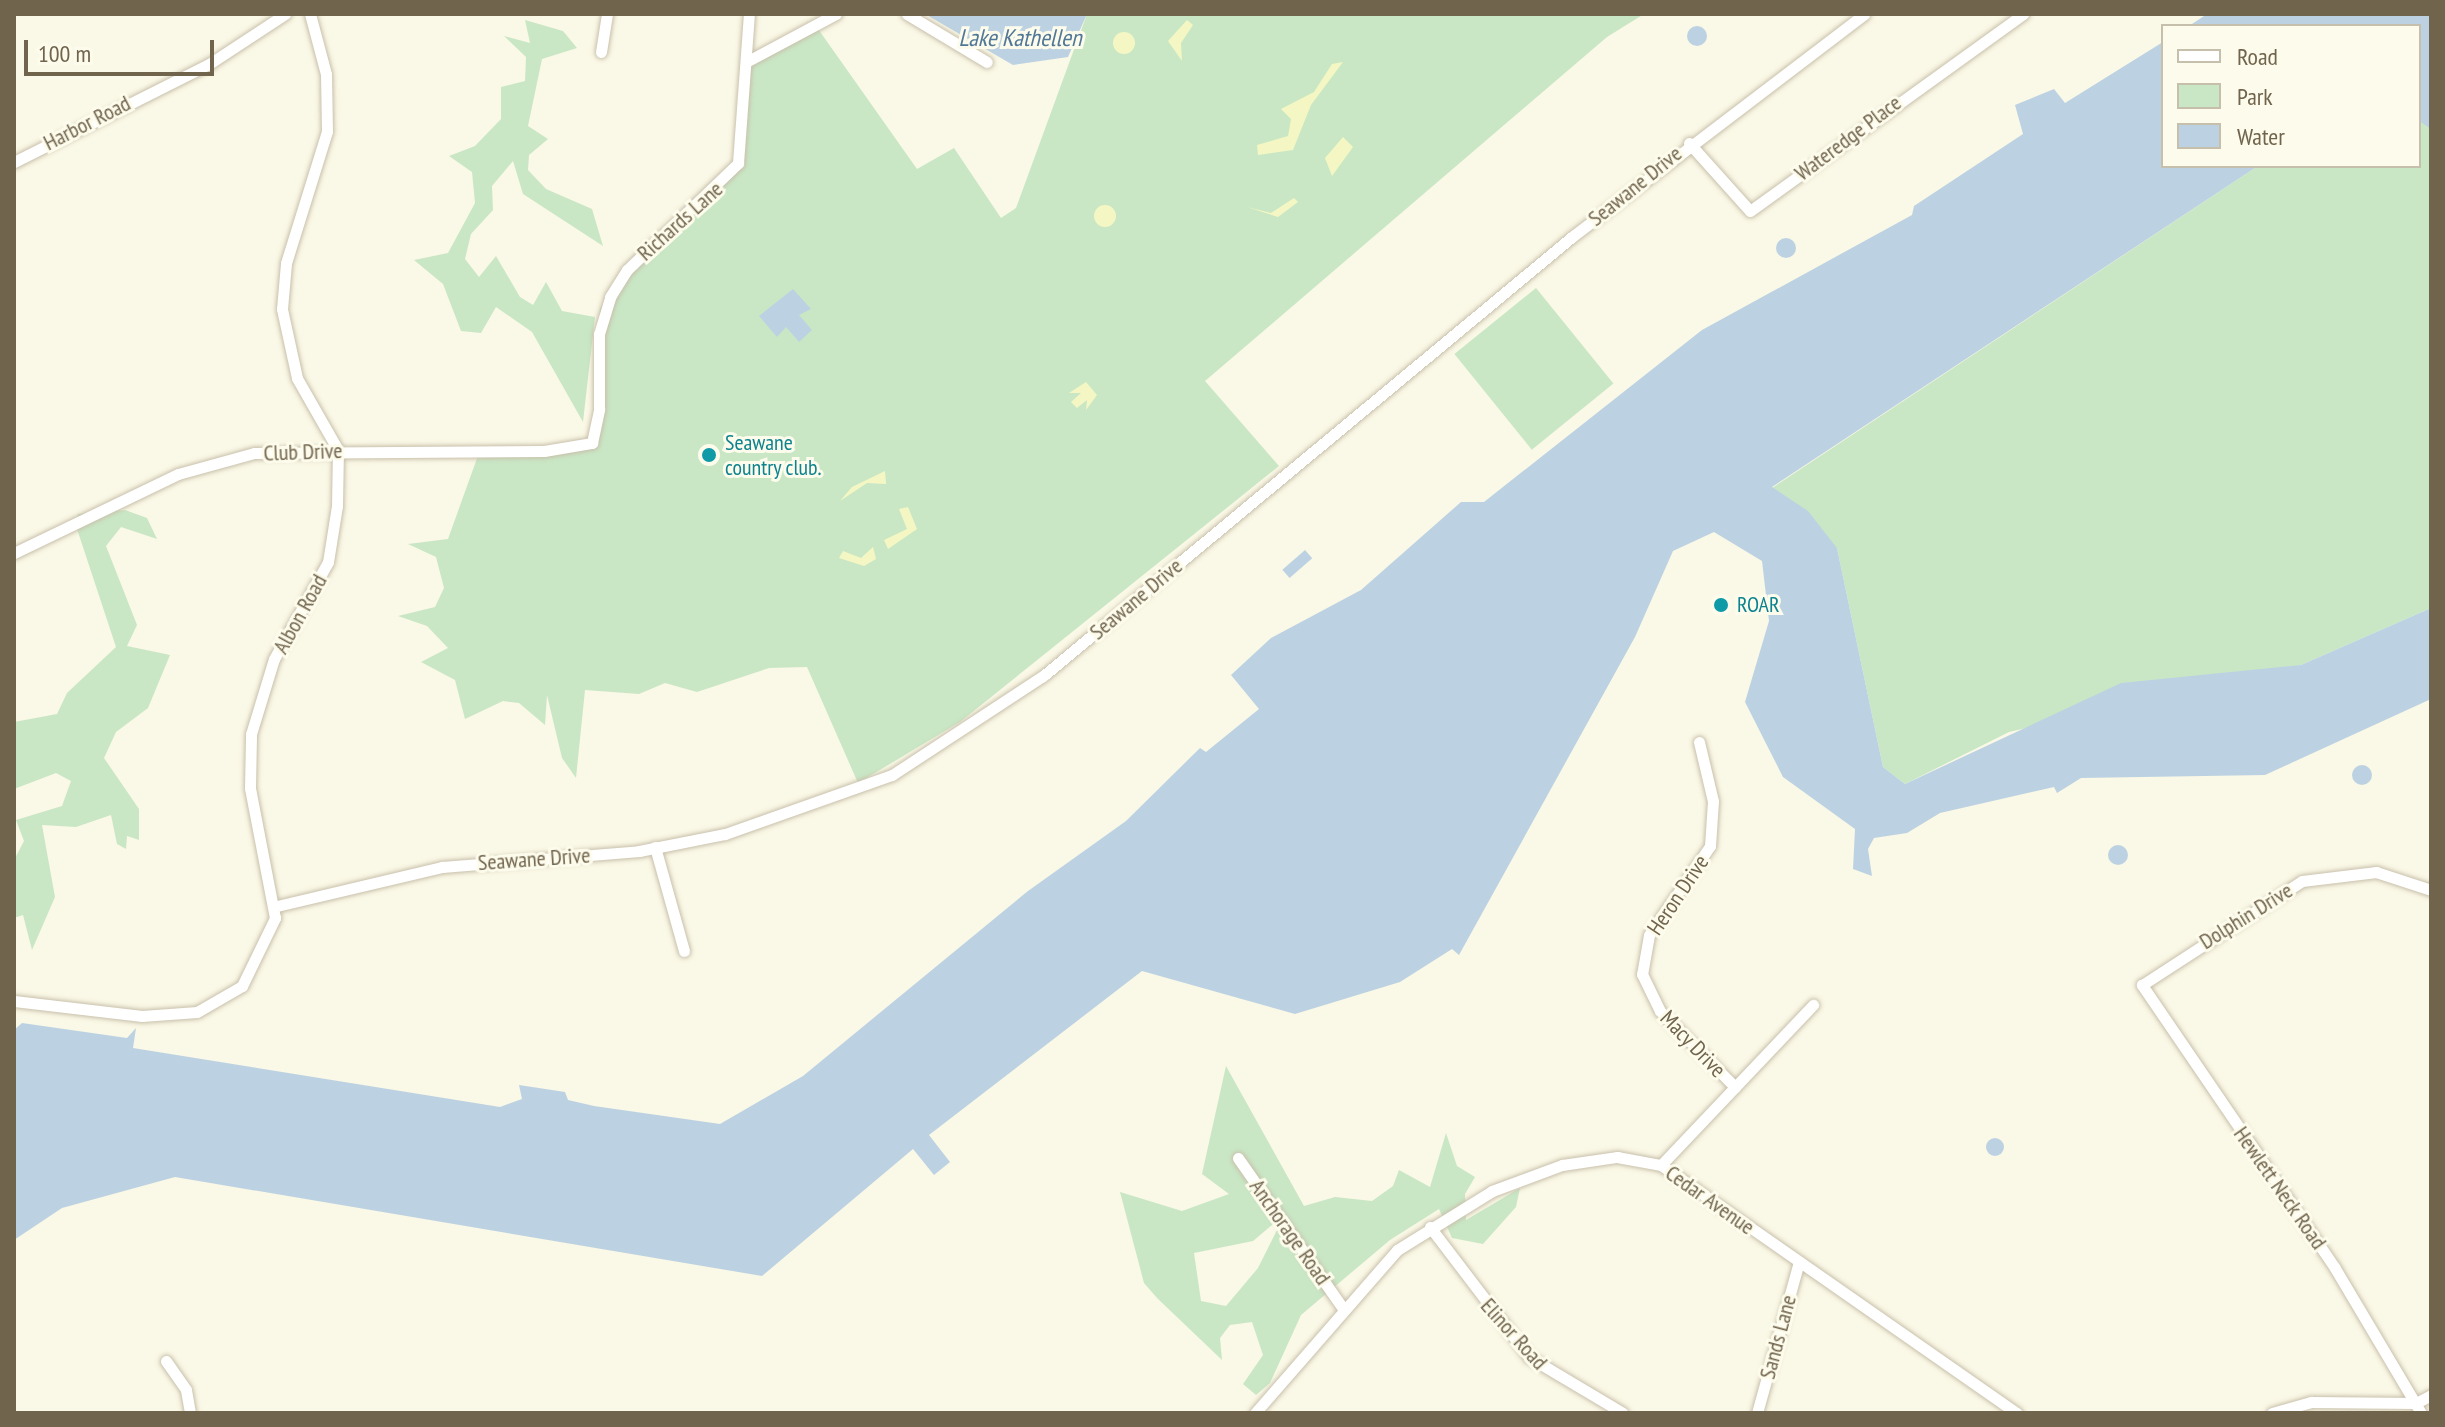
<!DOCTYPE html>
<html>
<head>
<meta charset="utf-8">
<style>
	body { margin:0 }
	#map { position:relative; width:2445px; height:1427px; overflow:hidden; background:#faf8e6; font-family:"PT Sans Narrow",sans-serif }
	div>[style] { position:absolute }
	.green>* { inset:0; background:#c9e7c5; transform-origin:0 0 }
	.sand>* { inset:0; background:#f4f7c3 }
	.round { border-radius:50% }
	.water>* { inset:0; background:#bcd2e2; transform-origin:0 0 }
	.roads { filter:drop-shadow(0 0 2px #c8c0ab) drop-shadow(0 0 2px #c8c0ab) }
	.street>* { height:11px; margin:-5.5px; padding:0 5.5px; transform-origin:5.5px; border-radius:5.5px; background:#fff }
	.dots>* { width:22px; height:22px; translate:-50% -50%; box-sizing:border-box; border:4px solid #fdfcec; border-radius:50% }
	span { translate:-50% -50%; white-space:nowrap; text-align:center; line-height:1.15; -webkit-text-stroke:6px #fdfcec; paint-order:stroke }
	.street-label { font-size:22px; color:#71644d }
	.culture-label { font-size:22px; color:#0d838f }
	.left { translate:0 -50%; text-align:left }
	.water-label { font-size:24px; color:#527897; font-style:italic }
	.frame { position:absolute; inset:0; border:16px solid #71644d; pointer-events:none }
	.legend { position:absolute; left:2161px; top:24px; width:260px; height:144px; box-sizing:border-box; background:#fdfcec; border:2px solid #c5bfac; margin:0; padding:10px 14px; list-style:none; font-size:24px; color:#71644d }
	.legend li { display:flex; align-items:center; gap:16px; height:40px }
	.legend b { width:40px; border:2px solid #c5bfac }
	.scale { position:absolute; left:24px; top:40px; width:190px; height:36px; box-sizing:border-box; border:4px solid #71644d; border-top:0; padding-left:10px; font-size:24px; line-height:28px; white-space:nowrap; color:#71644d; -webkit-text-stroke:6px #fdfcec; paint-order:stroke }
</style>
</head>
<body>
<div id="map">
	<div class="green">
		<div style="clip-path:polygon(1087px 14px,1644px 14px,1607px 37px,1205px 381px,1279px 466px,960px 722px,858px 783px,807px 667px,769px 668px,697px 692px,665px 683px,639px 694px,585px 690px,576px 778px,562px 758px,547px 695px,545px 725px,519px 703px,503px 701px,465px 719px,455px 680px,421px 662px,448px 648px,427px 626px,398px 616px,435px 607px,444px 588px,436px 557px,408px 544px,448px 539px,480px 450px,586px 447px,595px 432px,600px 309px,632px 260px,740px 156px,747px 63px,816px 26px,917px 169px,954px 148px,1001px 218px,1016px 208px)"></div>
		<div style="clip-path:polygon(525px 20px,563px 31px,577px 48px,542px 59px,528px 126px,548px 139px,529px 155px,528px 170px,546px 189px,592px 209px,603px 246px,523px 194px,513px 161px,492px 186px,493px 210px,471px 234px,465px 259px,479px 277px,496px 256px,520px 297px,533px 305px,546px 282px,562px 311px,595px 317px,583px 422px,532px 332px,496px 307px,481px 333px,461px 331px,443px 284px,414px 260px,448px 253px,475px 203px,472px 172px,449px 156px,475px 146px,501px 119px,501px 87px,525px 81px,526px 57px,504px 36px,530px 43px)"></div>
		<div style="clip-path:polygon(2425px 119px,2431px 129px,2431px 608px,2301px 665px,2009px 732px,1905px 784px,1883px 767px,1837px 548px,1772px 488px,2258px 166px,2419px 166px,2419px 121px)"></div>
		<div style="left:1536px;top:288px;width:123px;height:105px;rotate:51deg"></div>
		<div style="clip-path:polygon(125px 510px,147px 518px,157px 539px,121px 527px,106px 546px,137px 625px,127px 646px,170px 655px,148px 708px,116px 732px,104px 758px,139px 809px,139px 840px,127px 836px,126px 849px,117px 844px,111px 815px,76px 827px,42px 825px,55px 897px,32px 950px,23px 915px,14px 918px,14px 860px,24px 841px,16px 820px,62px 806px,71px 781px,56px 773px,14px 789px,14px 722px,57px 714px,67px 693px,116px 647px,76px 526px,78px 514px)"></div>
		<div style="clip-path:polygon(evenodd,1226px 1066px,1304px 1206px,1335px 1197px,1372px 1201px,1393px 1186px,1399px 1170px,1430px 1187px,1446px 1133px,1457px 1166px,1475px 1177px,1465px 1194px,1466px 1220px,1520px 1188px,1516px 1207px,1483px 1244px,1452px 1238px,1439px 1209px,1390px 1240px,1301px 1315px,1270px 1383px,1256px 1395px,1243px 1384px,1263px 1355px,1252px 1322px,1230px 1325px,1220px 1338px,1222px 1360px,1157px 1298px,1144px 1283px,1120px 1192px,1182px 1211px,1229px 1194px,1202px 1174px,1226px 1066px,1285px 1214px,1258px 1268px,1226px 1306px,1201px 1301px,1194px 1253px,1253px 1241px,1285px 1214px)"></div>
	</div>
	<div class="sand">
		<div style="clip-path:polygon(1187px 20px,1193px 25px,1181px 43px,1182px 61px,1168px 41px)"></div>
		<div class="round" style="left:1113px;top:32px;width:22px;height:22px"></div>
		<div style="clip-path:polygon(1343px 62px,1311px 105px,1293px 150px,1258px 155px,1257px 145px,1288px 136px,1291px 119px,1281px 109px,1314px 92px,1332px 64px)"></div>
		<div style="clip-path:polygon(1343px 137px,1353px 147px,1332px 176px,1325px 158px)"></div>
		<div style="clip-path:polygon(1294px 198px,1298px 202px,1278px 217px,1247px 207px,1271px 213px)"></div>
		<div class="round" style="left:1094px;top:205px;width:22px;height:22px"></div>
		<div style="clip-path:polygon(1086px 382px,1097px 395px,1086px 410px,1087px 400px,1077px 408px,1071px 402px,1081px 393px,1069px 393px)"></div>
		<div style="clip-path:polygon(885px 471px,886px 484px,867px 483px,840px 501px,852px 487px)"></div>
		<div style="clip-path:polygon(908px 507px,917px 529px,888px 549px,884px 540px,907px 529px,899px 509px)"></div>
		<div style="clip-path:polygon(873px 547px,876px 559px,864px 566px,839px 558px,843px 551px,861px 558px)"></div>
	</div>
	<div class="water">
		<div style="clip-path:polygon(925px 14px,1087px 14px,1068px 57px,1013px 65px)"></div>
		<div style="clip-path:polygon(2207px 14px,2431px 14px,2431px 129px,2419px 121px,2419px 26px,2189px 26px)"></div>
		<div class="round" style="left:1687px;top:26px;width:20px;height:20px"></div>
		<div style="clip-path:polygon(2163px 42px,2163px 166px,2258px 166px,1772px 487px,1808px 511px,1837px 548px,1883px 767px,1905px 784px,2121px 683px,2301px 665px,2431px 608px,2431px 699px,2265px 775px,2081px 778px,2057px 793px,2054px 787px,1940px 813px,1907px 833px,1874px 838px,1868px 849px,1872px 876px,1853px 869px,1855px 829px,1783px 777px,1745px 702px,1769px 621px,1762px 561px,1714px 532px,1673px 551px,1635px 637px,1459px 955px,1452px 949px,1400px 982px,1295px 1014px,1142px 971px,929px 1135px,950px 1162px,934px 1175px,913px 1149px,762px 1276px,175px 1177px,62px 1208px,14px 1240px,14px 1030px,22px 1023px,127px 1038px,136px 1028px,133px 1048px,500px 1107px,522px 1099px,519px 1085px,565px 1092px,568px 1100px,594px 1106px,720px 1124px,803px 1076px,1028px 891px,1126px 821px,1200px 748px,1206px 752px,1259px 709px,1231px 675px,1271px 638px,1361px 590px,1461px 502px,1484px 502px,1702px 330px,1912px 215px,1914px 206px,2023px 134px,2015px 105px,2054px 89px,2065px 103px)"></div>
		<div class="round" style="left:1776px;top:238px;width:20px;height:20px"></div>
		<div style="clip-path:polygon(793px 289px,811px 309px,799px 315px,812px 330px,799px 342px,786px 327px,777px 337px,759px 316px)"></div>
		<div style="left:1305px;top:550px;width:11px;height:30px;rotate:49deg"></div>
		<div class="round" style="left:2352px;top:765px;width:20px;height:20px"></div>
		<div class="round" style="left:2108px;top:845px;width:20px;height:20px"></div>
		<div class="round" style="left:1986px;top:1138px;width:18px;height:18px"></div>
	</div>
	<div class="roads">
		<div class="street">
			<div style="left:907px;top:14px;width:93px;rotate:31deg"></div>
			<div style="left:601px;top:52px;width:38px;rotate:-81deg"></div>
			<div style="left:746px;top:62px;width:102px;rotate:-28.1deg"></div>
			<div style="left:1689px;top:143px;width:91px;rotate:48.1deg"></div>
			<div style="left:1750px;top:211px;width:337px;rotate:-35.8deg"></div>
			<div style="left:14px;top:162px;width:218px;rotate:-26.7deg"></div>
			<div style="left:209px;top:64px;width:91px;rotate:-33.3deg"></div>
			<div style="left:14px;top:553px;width:182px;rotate:-25.7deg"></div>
			<div style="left:178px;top:474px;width:79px;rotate:-15.4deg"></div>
			<div style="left:254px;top:453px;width:290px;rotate:-0.4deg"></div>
			<div style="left:544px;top:451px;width:49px;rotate:-9.5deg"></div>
			<div style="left:592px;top:443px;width:35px;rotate:-78deg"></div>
			<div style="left:599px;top:409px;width:75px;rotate:-90deg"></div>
			<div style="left:599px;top:334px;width:39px;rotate:-73deg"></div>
			<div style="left:610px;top:297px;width:32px;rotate:-58deg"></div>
			<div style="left:627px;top:270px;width:154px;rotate:-43.9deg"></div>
			<div style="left:738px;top:163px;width:149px;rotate:-85.8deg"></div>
			<div style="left:1699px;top:742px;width:61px;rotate:76.7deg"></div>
			<div style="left:1713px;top:801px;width:45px;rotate:93.8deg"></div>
			<div style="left:1710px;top:846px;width:108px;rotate:124.4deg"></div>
			<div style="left:1649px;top:935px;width:40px;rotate:100deg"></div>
			<div style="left:1642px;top:974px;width:41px;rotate:64.1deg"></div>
			<div style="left:1660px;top:1011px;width:107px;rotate:45.4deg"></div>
			<div style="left:655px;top:847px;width:108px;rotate:74.4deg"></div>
			<div style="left:277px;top:906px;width:170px;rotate:-13.3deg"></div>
			<div style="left:442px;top:867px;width:198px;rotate:-4.6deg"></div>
			<div style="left:639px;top:851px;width:88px;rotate:-11.2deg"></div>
			<div style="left:725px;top:834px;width:177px;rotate:-19.5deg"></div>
			<div style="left:892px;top:775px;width:181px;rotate:-33.3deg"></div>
			<div style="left:1043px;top:676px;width:689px;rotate:-39.7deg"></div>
			<div style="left:1573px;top:236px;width:366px;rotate:-37.3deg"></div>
			<div style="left:14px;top:1001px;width:129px;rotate:6.7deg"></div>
			<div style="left:142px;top:1016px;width:55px;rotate:-4.2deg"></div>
			<div style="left:197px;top:1012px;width:52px;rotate:-30deg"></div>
			<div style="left:242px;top:986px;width:76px;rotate:-64.1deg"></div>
			<div style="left:275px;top:918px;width:132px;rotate:-100.9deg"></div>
			<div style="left:250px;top:788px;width:54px;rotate:-88.9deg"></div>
			<div style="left:251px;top:734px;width:78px;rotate:-73deg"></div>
			<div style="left:274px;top:659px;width:111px;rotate:-60.9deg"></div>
			<div style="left:328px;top:562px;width:57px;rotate:-80.9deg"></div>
			<div style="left:337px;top:506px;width:56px;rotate:-89deg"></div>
			<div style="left:338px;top:450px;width:83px;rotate:-119.7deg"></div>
			<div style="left:297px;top:378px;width:71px;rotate:-102.3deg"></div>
			<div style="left:282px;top:309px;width:46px;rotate:-85deg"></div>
			<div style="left:286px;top:263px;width:138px;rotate:-72.7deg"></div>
			<div style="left:327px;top:131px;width:57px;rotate:-91deg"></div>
			<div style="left:326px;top:74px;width:62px;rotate:-104.9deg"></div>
			<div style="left:1238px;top:1158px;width:182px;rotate:55.1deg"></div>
			<div style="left:1661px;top:1165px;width:221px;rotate:-46.5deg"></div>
			<div style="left:1430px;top:1227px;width:163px;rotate:52.7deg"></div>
			<div style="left:1529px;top:1357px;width:109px;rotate:30.8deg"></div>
			<div style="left:166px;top:1361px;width:35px;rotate:55deg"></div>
			<div style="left:186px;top:1390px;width:23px;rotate:80deg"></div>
			<div style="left:1255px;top:1413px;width:216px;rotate:-48.9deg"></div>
			<div style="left:1397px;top:1250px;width:112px;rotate:-31.8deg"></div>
			<div style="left:1492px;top:1191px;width:75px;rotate:-20.4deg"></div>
			<div style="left:1562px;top:1165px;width:56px;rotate:-8.3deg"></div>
			<div style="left:1617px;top:1157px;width:45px;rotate:10.3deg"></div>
			<div style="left:1661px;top:1165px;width:434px;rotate:34.9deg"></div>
			<div style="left:1757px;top:1413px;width:157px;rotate:-74.5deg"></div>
			<div style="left:2272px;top:1413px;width:41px;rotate:-15.8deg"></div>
			<div style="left:2311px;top:1402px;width:105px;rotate:0.5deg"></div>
			<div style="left:2416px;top:1403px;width:17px;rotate:-28deg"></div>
			<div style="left:2421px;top:1413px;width:169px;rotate:-120.7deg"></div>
			<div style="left:2335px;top:1268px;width:343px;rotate:-124.3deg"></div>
			<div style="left:2142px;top:985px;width:191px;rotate:-33deg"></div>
			<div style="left:2302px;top:881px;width:75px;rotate:-6.9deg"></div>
			<div style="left:2376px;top:872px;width:58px;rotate:18.1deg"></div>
		</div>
	</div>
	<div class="dots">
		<div style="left:709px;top:455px;background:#0f9aa8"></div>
		<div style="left:1721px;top:605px;background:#0f9aa8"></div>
	</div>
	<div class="street-label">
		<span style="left:87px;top:123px;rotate:-27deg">Harbor Road</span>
		<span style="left:1848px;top:138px;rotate:-37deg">Wateredge Place</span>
		<span style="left:1635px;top:186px;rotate:-39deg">Seawane Drive</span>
		<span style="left:680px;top:221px;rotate:-42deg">Richards Lane</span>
		<span style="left:303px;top:452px;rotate:-2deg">Club Drive</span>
		<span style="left:1136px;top:599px;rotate:-40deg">Seawane Drive</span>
		<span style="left:300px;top:614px;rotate:-61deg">Albon Road</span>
		<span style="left:534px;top:859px;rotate:-4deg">Seawane Drive</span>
		<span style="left:1678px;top:895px;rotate:-56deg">Heron Drive</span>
		<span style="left:2246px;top:916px;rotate:-32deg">Dolphin Drive</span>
		<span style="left:1693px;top:1044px;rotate:46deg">Macy Drive</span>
		<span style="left:2280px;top:1188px;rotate:55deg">Hewlett Neck Road</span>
		<span style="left:1710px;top:1200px;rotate:35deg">Cedar Avenue</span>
		<span style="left:1290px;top:1232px;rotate:55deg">Anchorage Road</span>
		<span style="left:1514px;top:1334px;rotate:48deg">Elinor Road</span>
		<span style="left:1778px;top:1337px;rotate:-75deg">Sands Lane</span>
	</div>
	<div class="culture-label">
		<span class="left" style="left:725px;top:455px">Seawane<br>country club.</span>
		<span class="left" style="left:1737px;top:605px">ROAR</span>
	</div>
	<div class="water-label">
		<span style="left:1020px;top:38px">Lake Kathellen</span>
	</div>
	<div class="frame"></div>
	<ul class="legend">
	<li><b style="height:10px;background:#fff"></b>Road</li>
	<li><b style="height:22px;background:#c9e7c5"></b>Park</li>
	<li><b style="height:22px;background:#bcd2e2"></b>Water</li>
	</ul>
	<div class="scale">100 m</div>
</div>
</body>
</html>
